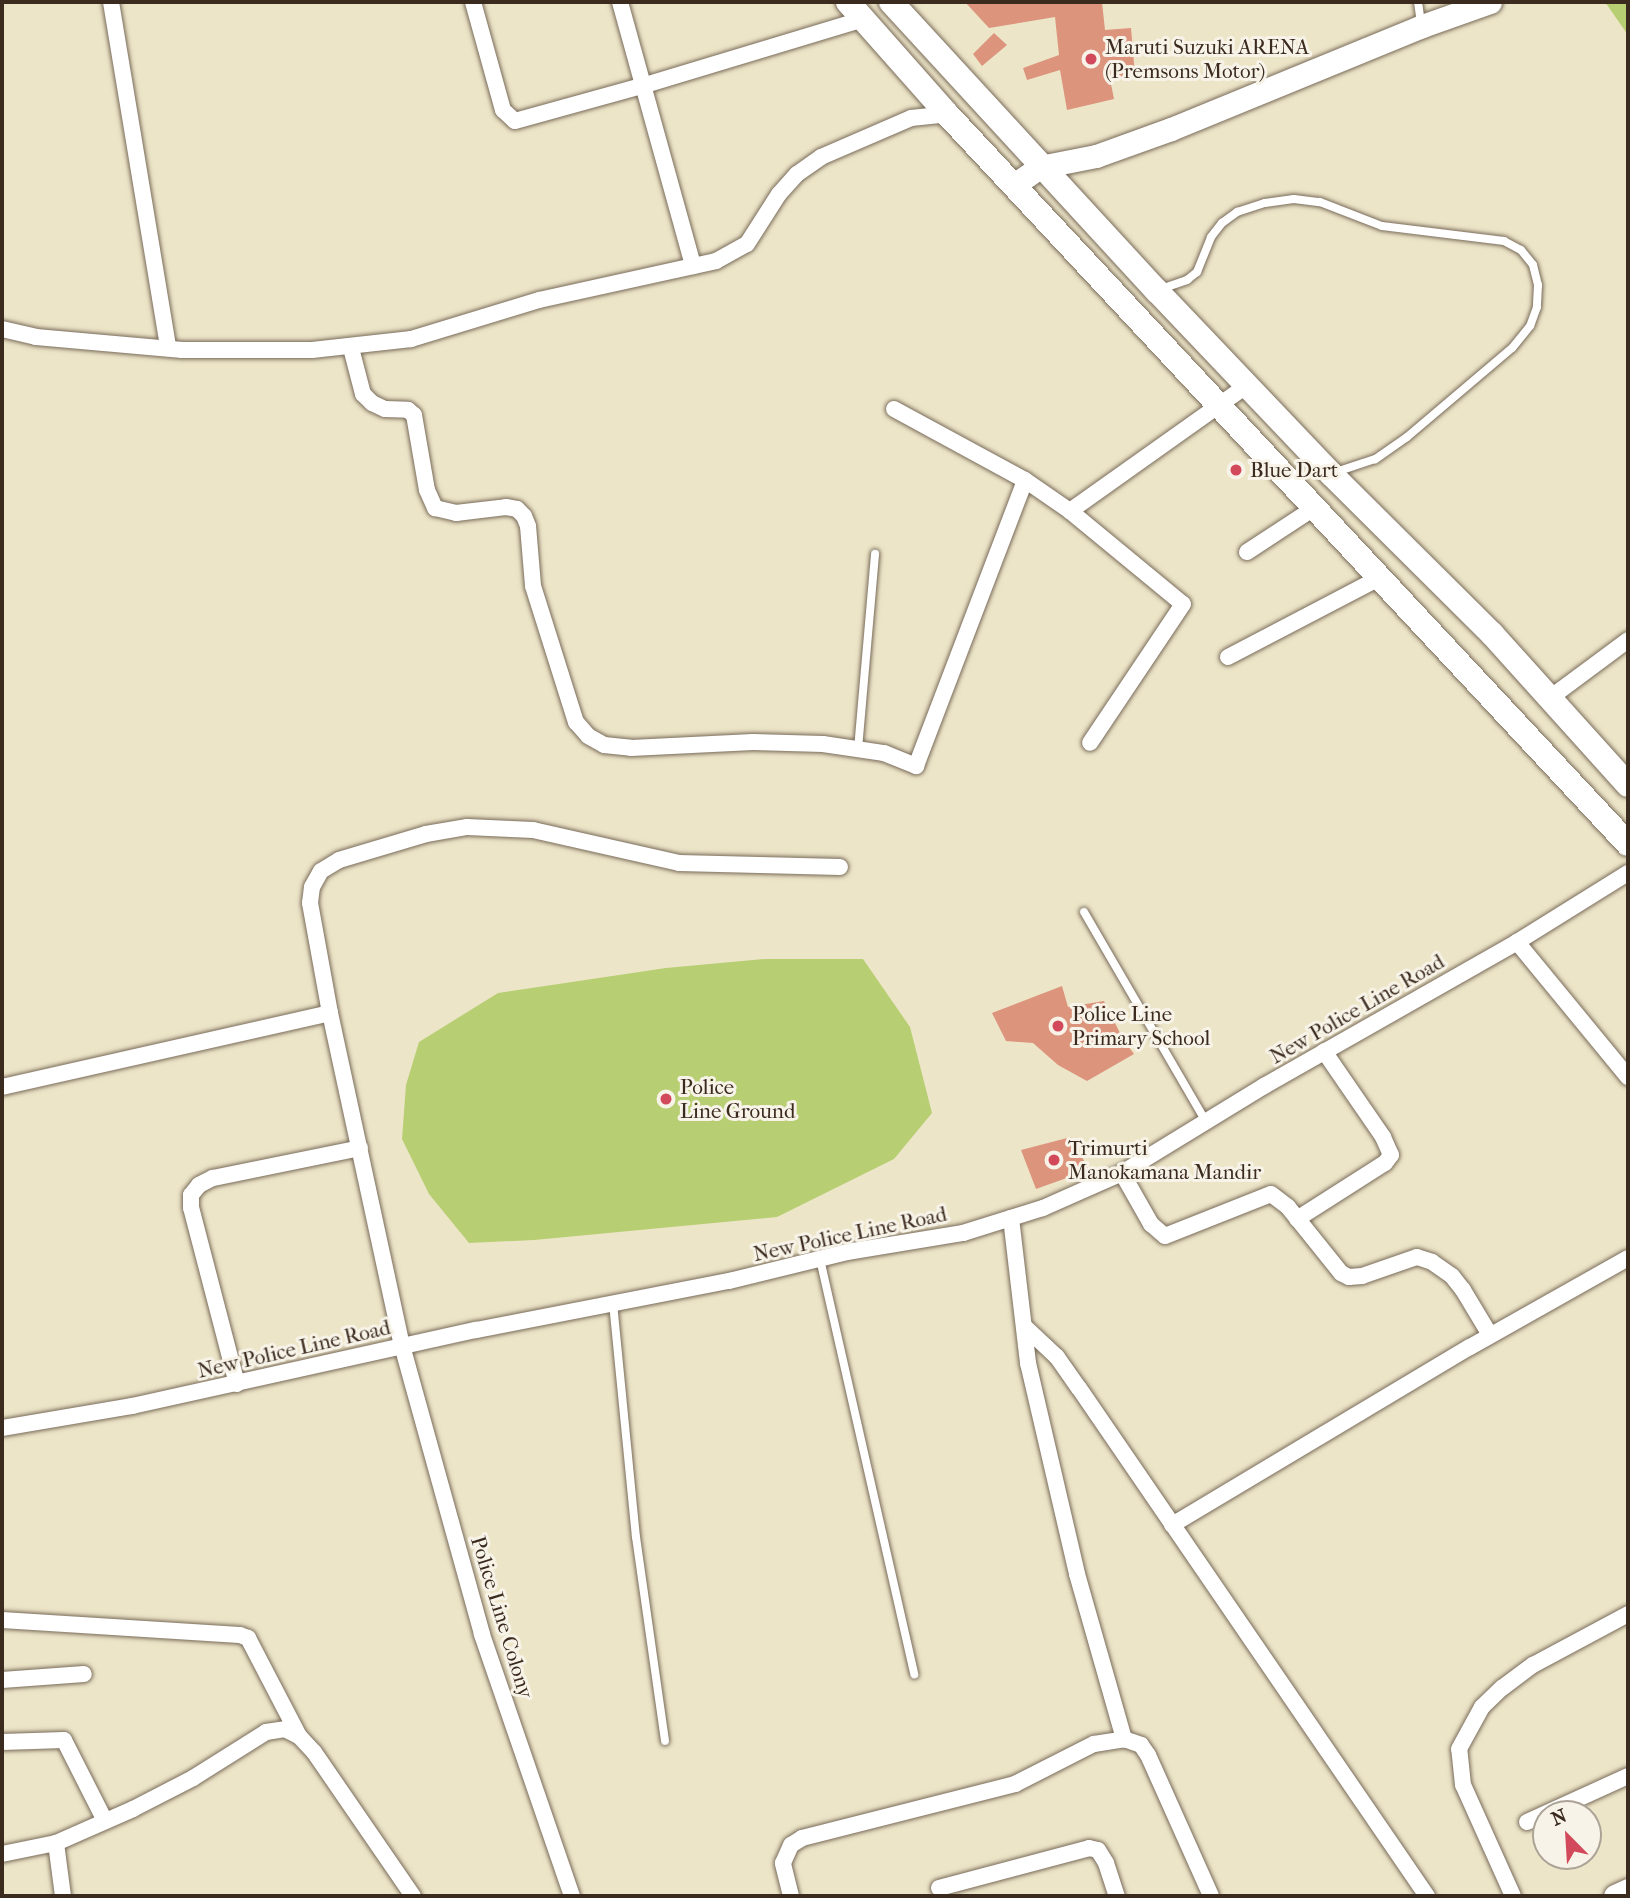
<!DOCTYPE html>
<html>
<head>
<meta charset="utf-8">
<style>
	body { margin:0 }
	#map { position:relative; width:1630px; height:1898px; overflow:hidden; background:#ede5c8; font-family:"IM FELL French Canon",serif }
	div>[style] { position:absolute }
	.green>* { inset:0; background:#b7ce72 }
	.building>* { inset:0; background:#dc947d }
	.roads { filter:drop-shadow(0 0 2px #796b5a) drop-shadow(0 0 2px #796b5a) }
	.lane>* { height:8px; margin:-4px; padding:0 4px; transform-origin:4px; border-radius:4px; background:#fff }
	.street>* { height:16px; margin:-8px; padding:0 8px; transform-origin:8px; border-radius:8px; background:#fff }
	.secondary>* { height:23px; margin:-11.5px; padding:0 11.5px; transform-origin:11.5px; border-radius:11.5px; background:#fff }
	.primary>* { height:24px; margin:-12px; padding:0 12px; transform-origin:12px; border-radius:12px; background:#fff }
	.dots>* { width:19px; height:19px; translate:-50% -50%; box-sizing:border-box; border:4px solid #f7f3e8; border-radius:50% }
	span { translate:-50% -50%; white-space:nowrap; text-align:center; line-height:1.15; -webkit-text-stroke:6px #f7f3e8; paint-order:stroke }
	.poi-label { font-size:21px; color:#3b2a1e }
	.left { translate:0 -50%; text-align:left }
	.street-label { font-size:21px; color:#3b2a1e }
	.frame { position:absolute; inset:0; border:4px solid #3b2a1e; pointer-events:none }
	.north { position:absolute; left:1532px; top:1800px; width:70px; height:70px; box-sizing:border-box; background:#f7f3e8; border:2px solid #aca397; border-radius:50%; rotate:336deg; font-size:19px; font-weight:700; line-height:28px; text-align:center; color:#3b2a1e }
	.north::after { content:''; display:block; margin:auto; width:24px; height:32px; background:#d1495b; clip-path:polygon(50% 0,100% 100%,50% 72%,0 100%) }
</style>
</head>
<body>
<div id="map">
	<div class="green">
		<div style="clip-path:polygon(1605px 2px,1628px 2px,1628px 35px)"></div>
		<div style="clip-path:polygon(765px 959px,863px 959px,910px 1027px,932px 1113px,894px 1159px,777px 1217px,534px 1240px,469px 1243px,429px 1194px,402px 1139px,406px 1085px,419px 1042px,498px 993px,666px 968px)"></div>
	</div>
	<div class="building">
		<div style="clip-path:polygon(965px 2px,1102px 2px,1105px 30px,1131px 28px,1135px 75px,1110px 79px,1114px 99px,1067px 110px,1060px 70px,1027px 80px,1023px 68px,1059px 55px,1055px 17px,989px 28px)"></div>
		<div style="clip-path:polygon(994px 33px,1007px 45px,982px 66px,973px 54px)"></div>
		<div style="clip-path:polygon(1062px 986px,1068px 1007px,1104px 1001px,1123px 1039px,1134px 1054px,1087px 1081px,1058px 1065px,1033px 1043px,1006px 1041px,992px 1013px)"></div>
		<div style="clip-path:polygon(1071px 1137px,1089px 1170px,1036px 1189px,1021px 1150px)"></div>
	</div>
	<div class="roads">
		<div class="lane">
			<div style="left:1418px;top:2px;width:21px;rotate:82deg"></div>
			<div style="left:1161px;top:289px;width:28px;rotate:-19deg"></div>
			<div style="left:1187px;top:280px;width:13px;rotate:-39deg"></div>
			<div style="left:1197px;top:272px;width:38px;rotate:-68deg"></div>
			<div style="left:1211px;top:237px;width:18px;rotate:-52deg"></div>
			<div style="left:1222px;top:223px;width:19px;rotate:-36deg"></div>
			<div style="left:1237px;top:212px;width:29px;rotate:-18deg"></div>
			<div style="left:1265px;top:203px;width:29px;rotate:-8deg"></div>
			<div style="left:1294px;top:199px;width:26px;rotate:7deg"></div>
			<div style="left:1320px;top:202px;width:66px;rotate:21.2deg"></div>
			<div style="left:1382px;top:226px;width:123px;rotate:7deg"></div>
			<div style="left:1504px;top:241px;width:19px;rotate:28deg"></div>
			<div style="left:1521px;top:250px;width:19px;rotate:51deg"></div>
			<div style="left:1533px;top:265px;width:21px;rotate:76deg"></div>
			<div style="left:1538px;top:285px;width:22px;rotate:93deg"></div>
			<div style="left:1537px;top:307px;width:20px;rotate:110deg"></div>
			<div style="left:1530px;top:326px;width:28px;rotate:129deg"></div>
			<div style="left:1512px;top:348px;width:138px;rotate:139.7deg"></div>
			<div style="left:1407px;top:437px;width:39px;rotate:145deg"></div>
			<div style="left:1375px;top:459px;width:44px;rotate:161.6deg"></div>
			<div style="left:858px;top:749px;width:196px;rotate:-85deg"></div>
			<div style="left:1084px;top:912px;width:243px;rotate:59.8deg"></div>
			<div style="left:820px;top:1259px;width:426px;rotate:77.2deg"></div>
			<div style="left:613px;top:1303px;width:235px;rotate:84.4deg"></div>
			<div style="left:636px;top:1537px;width:206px;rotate:81.9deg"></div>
		</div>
		<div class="street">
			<div style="left:111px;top:2px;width:351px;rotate:80.6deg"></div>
			<div style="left:473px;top:2px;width:112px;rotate:74.5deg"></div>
			<div style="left:503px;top:110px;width:16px;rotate:43deg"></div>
			<div style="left:515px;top:121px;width:135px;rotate:-15.5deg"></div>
			<div style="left:645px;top:85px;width:228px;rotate:-16.8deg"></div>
			<div style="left:620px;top:2px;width:274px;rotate:74.5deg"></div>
			<div style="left:2px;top:329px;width:35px;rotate:13deg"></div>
			<div style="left:36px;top:337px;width:147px;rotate:5.1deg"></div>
			<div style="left:182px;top:350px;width:130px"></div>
			<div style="left:312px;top:350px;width:100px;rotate:-6.3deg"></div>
			<div style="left:411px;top:339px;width:134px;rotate:-16.9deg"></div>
			<div style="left:539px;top:300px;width:181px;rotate:-12.4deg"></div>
			<div style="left:716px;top:261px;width:35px;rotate:-29deg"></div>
			<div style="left:747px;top:244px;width:59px;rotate:-57.4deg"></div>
			<div style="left:779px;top:194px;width:27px;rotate:-48deg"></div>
			<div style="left:797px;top:174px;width:29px;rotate:-35deg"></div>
			<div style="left:821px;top:157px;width:98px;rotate:-23.4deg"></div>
			<div style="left:911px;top:118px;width:36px;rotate:-6deg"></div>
			<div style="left:351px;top:348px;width:48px;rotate:75.4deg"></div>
			<div style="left:363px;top:394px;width:13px;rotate:45deg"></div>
			<div style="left:372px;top:403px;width:14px;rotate:25deg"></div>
			<div style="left:385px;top:409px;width:23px;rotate:2deg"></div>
			<div style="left:408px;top:410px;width:8px;rotate:40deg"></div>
			<div style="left:414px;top:415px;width:76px;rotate:80.2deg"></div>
			<div style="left:427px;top:490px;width:20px;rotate:66deg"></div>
			<div style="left:435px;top:508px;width:22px;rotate:13deg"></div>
			<div style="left:456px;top:513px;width:50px;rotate:-6.8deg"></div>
			<div style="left:506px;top:507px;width:11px;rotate:10deg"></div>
			<div style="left:517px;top:509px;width:10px;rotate:45deg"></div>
			<div style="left:524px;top:516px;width:11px;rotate:68deg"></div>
			<div style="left:528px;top:526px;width:60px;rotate:85.2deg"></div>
			<div style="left:533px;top:586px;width:143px;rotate:72.5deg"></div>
			<div style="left:576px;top:722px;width:18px;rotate:49deg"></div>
			<div style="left:588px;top:736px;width:18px;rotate:29deg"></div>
			<div style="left:604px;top:745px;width:27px;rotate:6deg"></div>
			<div style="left:631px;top:748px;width:122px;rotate:-2.8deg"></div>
			<div style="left:753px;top:742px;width:70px;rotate:1.6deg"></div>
			<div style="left:823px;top:744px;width:62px;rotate:8.4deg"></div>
			<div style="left:884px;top:753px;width:35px;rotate:22deg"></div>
			<div style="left:916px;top:766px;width:306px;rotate:-69.1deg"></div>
			<div style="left:894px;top:409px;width:149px;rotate:28.5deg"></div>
			<div style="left:1025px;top:480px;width:55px;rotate:34.6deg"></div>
			<div style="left:1070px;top:511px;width:146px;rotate:39.5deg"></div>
			<div style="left:1183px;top:604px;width:167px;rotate:123.8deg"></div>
			<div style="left:1070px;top:511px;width:217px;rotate:-35.4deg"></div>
			<div style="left:1247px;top:552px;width:80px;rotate:-33.3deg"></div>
			<div style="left:1228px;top:657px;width:173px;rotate:-27.6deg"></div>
			<div style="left:1550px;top:698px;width:97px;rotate:-36.6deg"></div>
			<div style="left:1517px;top:942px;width:175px;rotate:50.6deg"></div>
			<div style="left:2px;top:1087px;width:336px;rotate:-12.7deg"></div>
			<div style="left:1122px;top:1173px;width:59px;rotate:60.4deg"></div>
			<div style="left:1151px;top:1224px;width:18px;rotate:41deg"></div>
			<div style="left:1165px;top:1236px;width:114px;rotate:-21.6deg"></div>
			<div style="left:1271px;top:1194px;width:21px;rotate:37deg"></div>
			<div style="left:1288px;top:1207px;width:85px;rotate:51.2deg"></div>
			<div style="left:1341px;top:1273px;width:9px;rotate:27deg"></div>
			<div style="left:1349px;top:1277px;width:13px;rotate:-4deg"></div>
			<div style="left:1362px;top:1276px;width:58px;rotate:-19.1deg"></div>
			<div style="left:1417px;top:1257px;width:16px;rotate:18deg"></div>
			<div style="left:1432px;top:1262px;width:24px;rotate:35deg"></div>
			<div style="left:1452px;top:1276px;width:18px;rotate:52deg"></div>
			<div style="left:1463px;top:1290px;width:52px;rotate:59deg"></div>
			<div style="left:1011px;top:1218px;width:146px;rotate:83.3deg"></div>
			<div style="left:1028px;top:1363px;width:217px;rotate:76.9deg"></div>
			<div style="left:1077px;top:1574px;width:172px;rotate:74.1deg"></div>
			<div style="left:1297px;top:1219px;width:104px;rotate:-32.5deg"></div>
			<div style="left:1385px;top:1163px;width:10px;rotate:-53deg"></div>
			<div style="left:1391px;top:1155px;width:20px;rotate:-114deg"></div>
			<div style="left:1383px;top:1137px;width:104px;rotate:-124.5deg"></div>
			<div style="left:1024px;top:1326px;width:45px;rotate:43.2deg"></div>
			<div style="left:1057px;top:1357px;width:38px;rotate:55deg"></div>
			<div style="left:1079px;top:1388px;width:616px;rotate:55.59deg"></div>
			<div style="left:237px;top:1384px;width:182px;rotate:-104.6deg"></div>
			<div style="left:191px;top:1208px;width:13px;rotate:-90deg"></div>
			<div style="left:191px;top:1195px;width:13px;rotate:-51deg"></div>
			<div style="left:199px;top:1185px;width:16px;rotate:-27deg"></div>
			<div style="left:213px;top:1178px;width:150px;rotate:-11.5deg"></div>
			<div style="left:2px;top:1428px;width:132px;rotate:-9.6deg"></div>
			<div style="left:132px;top:1406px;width:352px;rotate:-12.5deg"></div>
			<div style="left:476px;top:1330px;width:258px;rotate:-11deg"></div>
			<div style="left:729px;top:1281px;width:122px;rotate:-13.8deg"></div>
			<div style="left:847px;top:1252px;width:118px;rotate:-9.3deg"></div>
			<div style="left:963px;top:1233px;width:84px;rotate:-17.4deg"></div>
			<div style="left:1043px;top:1208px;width:86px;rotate:-23.9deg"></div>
			<div style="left:1122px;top:1173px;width:167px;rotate:-31.5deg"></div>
			<div style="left:1264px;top:1086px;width:291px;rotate:-29.6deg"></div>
			<div style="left:1517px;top:942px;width:131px;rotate:-31.9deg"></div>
			<div style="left:1172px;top:1525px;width:347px;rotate:-30.9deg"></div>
			<div style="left:1470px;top:1347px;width:181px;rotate:-29.4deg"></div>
			<div style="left:2px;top:1620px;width:238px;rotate:3.6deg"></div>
			<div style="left:240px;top:1635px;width:9px;rotate:21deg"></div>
			<div style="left:248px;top:1638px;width:110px;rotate:62.5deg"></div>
			<div style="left:2px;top:1680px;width:82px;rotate:-4.2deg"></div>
			<div style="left:2px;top:1742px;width:62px;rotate:-1.8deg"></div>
			<div style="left:64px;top:1740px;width:89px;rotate:63.1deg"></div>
			<div style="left:1527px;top:1822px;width:111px;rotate:-24.5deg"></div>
			<div style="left:56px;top:1843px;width:53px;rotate:82.5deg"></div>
			<div style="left:2px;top:1854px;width:55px;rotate:-11.5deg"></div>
			<div style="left:56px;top:1843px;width:84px;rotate:-23.8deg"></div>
			<div style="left:133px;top:1809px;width:68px;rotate:-27.3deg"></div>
			<div style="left:193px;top:1778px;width:86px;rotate:-32.2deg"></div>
			<div style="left:266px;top:1732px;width:19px;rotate:-9deg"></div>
			<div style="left:285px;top:1729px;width:16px;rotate:27deg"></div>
			<div style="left:299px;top:1736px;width:22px;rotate:47deg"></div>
			<div style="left:314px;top:1752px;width:175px;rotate:55.5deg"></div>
			<div style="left:939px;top:1888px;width:155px;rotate:-14.9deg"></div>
			<div style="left:1089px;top:1848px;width:9px;rotate:13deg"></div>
			<div style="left:1098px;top:1850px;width:15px;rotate:58deg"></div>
			<div style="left:1106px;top:1863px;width:35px;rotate:72deg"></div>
			<div style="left:572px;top:1896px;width:277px;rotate:-109deg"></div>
			<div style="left:482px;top:1634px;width:299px;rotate:-105.5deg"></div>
			<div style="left:402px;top:1346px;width:341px;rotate:-102.2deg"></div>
			<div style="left:330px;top:1013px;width:112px;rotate:-100.3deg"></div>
			<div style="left:310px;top:903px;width:16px;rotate:-83deg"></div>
			<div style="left:312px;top:887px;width:18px;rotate:-61deg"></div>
			<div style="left:321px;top:871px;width:21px;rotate:-31deg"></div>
			<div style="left:339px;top:860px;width:91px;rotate:-16.6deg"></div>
			<div style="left:426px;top:834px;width:42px;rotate:-9.7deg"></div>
			<div style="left:467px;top:827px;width:66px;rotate:2.6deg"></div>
			<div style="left:533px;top:830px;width:150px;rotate:12.7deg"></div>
			<div style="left:679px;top:863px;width:161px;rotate:1.4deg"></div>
			<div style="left:791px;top:1896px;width:34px;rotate:-104deg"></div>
			<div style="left:783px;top:1863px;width:20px;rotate:-66deg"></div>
			<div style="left:791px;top:1845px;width:13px;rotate:-32deg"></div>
			<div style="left:802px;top:1838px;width:220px;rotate:-14.2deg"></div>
			<div style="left:1015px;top:1784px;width:89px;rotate:-26.9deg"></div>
			<div style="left:1094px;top:1744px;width:30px;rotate:-9deg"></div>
			<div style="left:1124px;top:1739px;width:18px;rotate:19deg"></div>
			<div style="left:1141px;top:1745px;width:12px;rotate:55deg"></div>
			<div style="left:1148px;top:1755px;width:154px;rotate:65.9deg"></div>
			<div style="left:1513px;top:1896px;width:122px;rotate:-114.2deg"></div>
			<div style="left:1463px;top:1785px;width:36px;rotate:-96deg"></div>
			<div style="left:1459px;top:1749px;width:48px;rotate:-61.3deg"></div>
			<div style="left:1482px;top:1707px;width:28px;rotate:-44deg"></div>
			<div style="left:1502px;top:1688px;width:39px;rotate:-37deg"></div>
			<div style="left:1533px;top:1665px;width:108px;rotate:-28.2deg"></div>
		</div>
		<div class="secondary">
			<div style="left:1014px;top:185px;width:32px;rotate:-35deg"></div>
			<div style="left:1040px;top:167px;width:57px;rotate:-11.1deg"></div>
			<div style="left:1096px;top:156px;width:80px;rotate:-19.8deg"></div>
			<div style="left:1171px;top:129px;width:271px;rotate:-22.3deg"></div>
			<div style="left:1422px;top:26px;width:72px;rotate:-19.4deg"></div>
			<div style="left:1615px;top:1896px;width:14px;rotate:-25deg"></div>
		</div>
		<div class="primary">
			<div style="left:848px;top:2px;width:149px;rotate:48.5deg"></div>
			<div style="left:947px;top:114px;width:998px;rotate:46.99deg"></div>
			<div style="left:891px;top:2px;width:393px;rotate:47.4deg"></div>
			<div style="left:1157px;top:291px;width:253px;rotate:46.4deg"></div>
			<div style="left:1331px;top:474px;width:227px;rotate:44.8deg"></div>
			<div style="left:1492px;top:634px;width:203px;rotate:48deg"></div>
		</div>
	</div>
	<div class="dots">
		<div style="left:1091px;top:59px;background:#d1495b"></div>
		<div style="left:1236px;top:470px;background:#d1495b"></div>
		<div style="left:1058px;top:1026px;background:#d1495b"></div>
		<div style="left:666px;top:1099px;background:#d1495b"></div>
		<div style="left:1054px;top:1160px;background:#d1495b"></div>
	</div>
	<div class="poi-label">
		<span class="left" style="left:1105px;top:59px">Maruti Suzuki ARENA<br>(Premsons Motor)</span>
		<span class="left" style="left:1250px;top:470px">Blue Dart</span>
		<span class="left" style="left:1072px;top:1026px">Police Line<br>Primary School</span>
		<span class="left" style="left:680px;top:1099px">Police<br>Line Ground</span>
		<span class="left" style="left:1068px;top:1160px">Trimurti<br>Manokamana Mandir</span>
	</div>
	<div class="street-label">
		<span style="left:1357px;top:1009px;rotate:-30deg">New Police Line Road</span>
		<span style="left:850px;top:1234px;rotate:-12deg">New Police Line Road</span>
		<span style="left:294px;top:1349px;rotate:-13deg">New Police Line Road</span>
		<span style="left:502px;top:1617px;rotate:73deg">Police Line Colony</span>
	</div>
	<div class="frame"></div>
	<div class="north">N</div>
</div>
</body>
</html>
